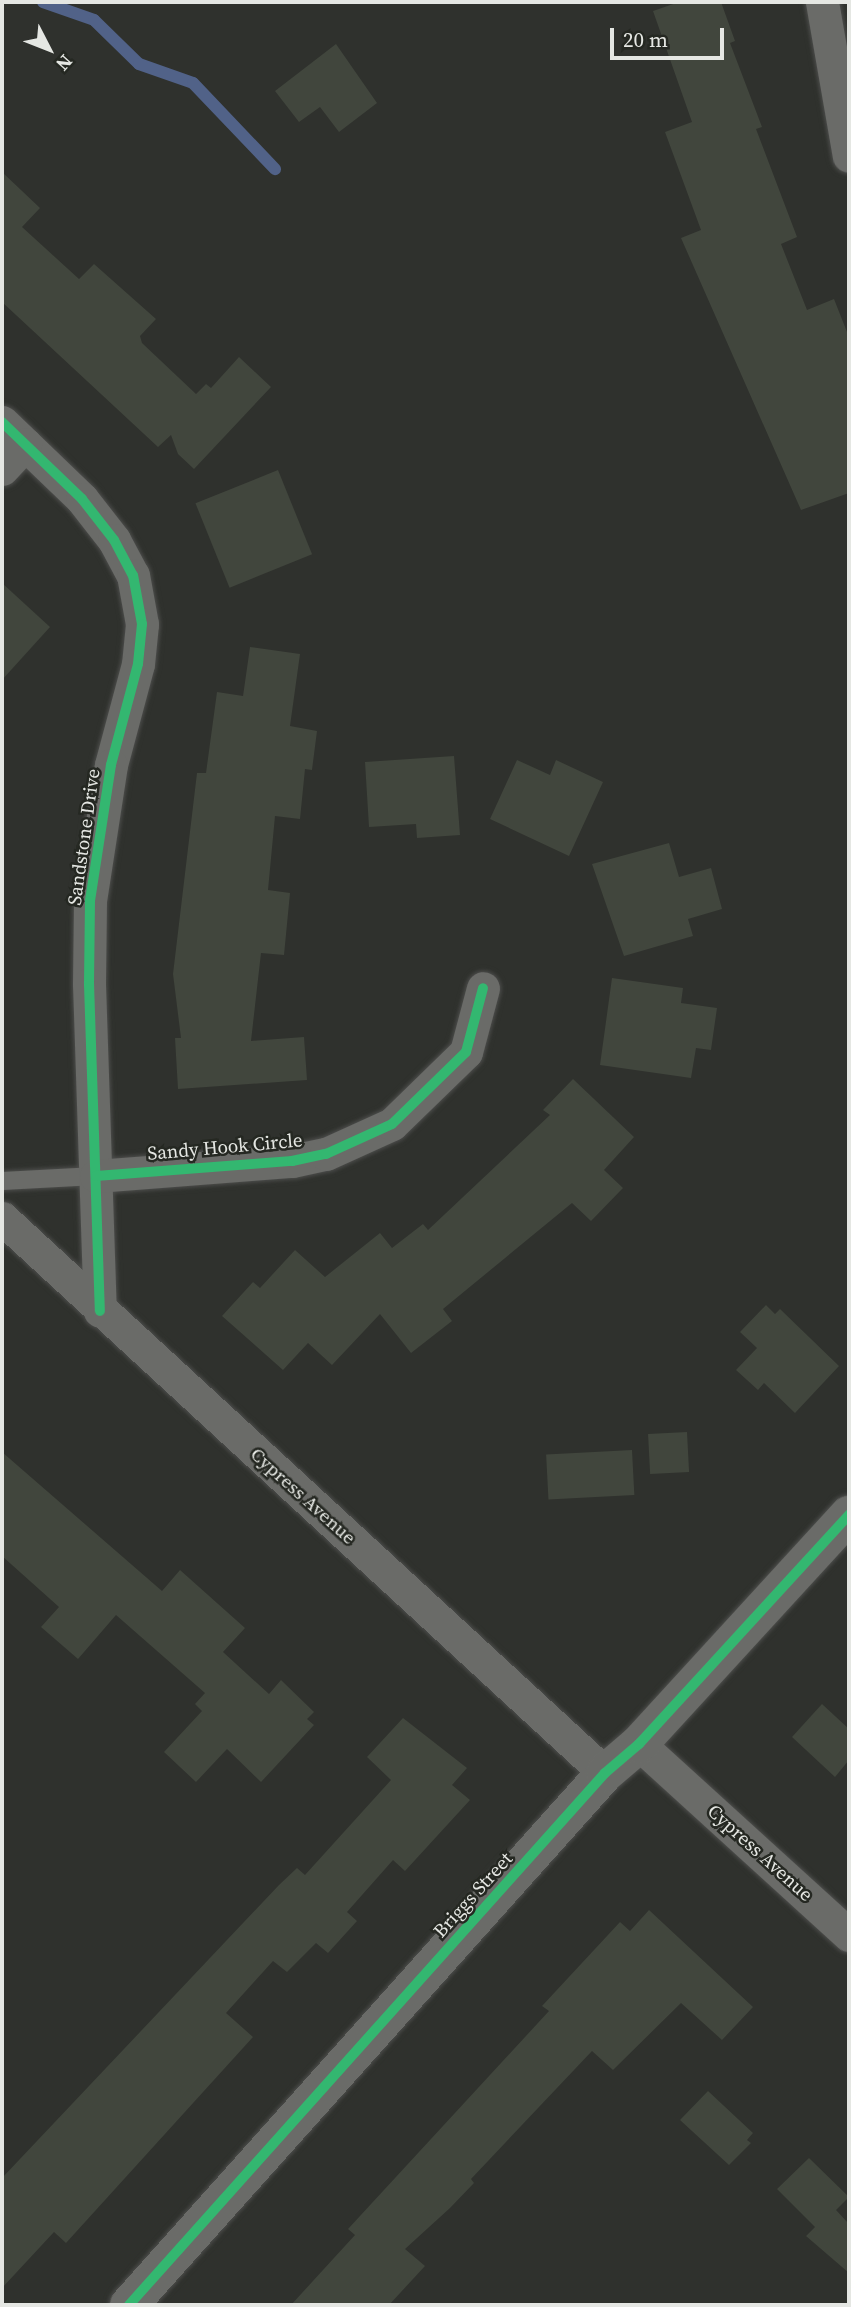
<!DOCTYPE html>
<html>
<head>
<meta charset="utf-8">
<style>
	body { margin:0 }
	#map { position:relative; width:851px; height:2307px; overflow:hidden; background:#2f312d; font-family:"Source Serif 4",serif }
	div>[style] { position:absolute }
	.stream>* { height:12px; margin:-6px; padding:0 6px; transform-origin:6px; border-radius:6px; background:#516288 }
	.building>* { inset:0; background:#41463d; transform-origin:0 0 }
	.roads { filter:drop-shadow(0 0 2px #4c4d4b) drop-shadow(0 0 2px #4c4d4b) }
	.service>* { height:18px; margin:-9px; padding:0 9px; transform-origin:9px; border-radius:9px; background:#6a6b68 }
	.minor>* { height:33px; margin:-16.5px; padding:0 16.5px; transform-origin:16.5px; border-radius:16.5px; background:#6a6b68 }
	.tertiary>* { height:38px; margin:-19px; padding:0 19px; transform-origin:19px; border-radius:19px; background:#6a6b68 }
	.cycleway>* { height:10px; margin:-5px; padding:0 5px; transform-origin:5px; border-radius:5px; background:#33b770 }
	span { translate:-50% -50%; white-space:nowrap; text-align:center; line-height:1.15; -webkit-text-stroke:5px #252822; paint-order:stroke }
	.street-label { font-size:19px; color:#e5e7e3 }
	.frame { position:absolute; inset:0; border:4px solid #e5e7e3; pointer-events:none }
	.north { position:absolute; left:14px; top:14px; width:70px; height:70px; -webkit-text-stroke:5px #252822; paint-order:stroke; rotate:132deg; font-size:19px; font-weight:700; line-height:28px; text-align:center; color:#e5e7e3 }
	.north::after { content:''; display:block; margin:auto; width:24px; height:32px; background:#e5e7e3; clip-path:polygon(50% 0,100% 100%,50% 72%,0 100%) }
	.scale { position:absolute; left:610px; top:28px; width:114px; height:32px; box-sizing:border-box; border:4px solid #e5e7e3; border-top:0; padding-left:9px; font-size:21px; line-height:24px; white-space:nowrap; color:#e5e7e3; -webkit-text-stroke:5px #252822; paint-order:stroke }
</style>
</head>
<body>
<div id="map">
	<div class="stream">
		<div style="left:43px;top:2px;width:54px;rotate:19.4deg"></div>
		<div style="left:94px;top:20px;width:63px;rotate:44.4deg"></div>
		<div style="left:139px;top:64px;width:57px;rotate:19.4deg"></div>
		<div style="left:193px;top:83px;width:119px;rotate:46.4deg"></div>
	</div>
	<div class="building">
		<div style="clip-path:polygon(679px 2px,721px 2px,735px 41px,730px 43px,762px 127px,756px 129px,797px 237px,781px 244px,807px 310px,834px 299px,849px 337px,849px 493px,801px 510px,681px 238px,701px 230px,665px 132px,692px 122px,653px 11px)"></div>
		<div style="clip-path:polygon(336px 44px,377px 103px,339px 132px,320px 107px,299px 122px,275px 91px)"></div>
		<div style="clip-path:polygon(2px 172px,40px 208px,22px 227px,79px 279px,94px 264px,156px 319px,140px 336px,142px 343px,196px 394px,206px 384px,211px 388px,239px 357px,271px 387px,194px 469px,178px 454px,171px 435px,158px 447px,2px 302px)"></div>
		<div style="left:278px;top:470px;width:91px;height:89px;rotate:68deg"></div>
		<div style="clip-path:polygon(2px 583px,50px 627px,2px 680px)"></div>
		<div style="clip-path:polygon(250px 647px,300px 654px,290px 726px,317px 731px,312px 770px,305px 769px,300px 819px,275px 816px,268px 890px,290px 893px,284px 955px,261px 953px,251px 1041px,304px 1037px,307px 1080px,178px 1089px,175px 1038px,181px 1038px,173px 974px,197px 773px,206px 773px,217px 692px,243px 696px)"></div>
		<div style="clip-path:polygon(454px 756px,460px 835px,417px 838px,416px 824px,369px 827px,365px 762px)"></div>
		<div style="clip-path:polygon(517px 760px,550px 775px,556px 760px,603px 782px,569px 856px,490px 819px)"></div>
		<div style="clip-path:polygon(669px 843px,679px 877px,711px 868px,722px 909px,688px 919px,693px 936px,624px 956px,592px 864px)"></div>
		<div style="clip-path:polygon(612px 978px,683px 988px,681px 1003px,717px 1008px,711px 1050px,696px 1048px,691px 1078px,600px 1065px)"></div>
		<div style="clip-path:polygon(573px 1079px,634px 1137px,604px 1170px,623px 1188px,591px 1221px,572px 1203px,443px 1309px,452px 1321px,411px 1353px,380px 1314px,332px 1365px,308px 1343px,283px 1370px,222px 1316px,253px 1282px,260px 1288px,295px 1250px,325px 1277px,380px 1233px,392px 1248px,423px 1224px,428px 1230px,550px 1115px,543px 1110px)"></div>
		<div style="clip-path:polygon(766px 1305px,775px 1314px,780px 1309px,839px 1366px,795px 1413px,764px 1383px,758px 1390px,736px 1370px,757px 1348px,740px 1332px)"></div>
		<div style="left:687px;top:1432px;width:40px;height:39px;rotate:87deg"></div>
		<div style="left:632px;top:1450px;width:45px;height:86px;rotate:87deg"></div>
		<div style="clip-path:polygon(2px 1452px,162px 1591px,180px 1570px,245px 1628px,223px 1652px,269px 1694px,281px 1680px,314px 1712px,307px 1719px,314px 1725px,261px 1782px,227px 1749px,196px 1782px,164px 1752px,202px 1711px,195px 1704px,205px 1693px,116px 1615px,78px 1659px,41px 1627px,59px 1607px,2px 1556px)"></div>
		<div style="clip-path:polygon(822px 1704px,849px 1729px,849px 1760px,835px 1777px,792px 1737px)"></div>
		<div style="clip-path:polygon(403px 1718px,467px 1768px,452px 1785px,470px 1800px,405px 1871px,393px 1860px,347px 1912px,357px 1921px,328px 1953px,316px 1943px,287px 1972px,273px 1961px,226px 2013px,253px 2037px,66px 2243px,54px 2232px,2px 2288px,2px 2178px,279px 1885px,297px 1868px,305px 1875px,391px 1780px,367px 1757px)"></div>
		<div style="clip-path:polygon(649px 1910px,753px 2007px,722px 2040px,681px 2003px,613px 2070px,592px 2051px,471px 2179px,474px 2183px,450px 2208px,405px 2249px,425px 2266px,389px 2305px,291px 2305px,355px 2235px,348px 2229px,549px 2011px,542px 2006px,620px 1922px,630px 1931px)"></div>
		<div style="clip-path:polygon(708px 2091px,753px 2133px,747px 2140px,751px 2143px,729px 2165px,680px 2120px)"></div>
		<div style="clip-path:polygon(809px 2158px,849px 2197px,836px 2210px,849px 2224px,849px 2273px,806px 2236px,815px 2227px,777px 2189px)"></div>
	</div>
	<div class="roads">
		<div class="service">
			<div style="left:2px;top:1181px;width:94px;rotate:-3deg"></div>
		</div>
		<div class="minor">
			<div style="left:822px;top:2px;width:156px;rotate:80.1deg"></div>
			<div style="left:2px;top:422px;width:111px;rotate:43.9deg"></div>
			<div style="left:82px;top:499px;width:52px;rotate:52deg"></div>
			<div style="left:114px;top:540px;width:40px;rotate:62deg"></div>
			<div style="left:133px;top:575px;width:50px;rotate:79.6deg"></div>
			<div style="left:142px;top:624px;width:40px;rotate:95.7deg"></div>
			<div style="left:138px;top:664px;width:105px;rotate:105deg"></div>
			<div style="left:111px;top:765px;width:138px;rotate:98.8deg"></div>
			<div style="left:90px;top:901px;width:83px;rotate:90.7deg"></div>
			<div style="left:89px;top:984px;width:327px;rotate:88.1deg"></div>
			<div style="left:2px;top:469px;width:34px;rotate:-47deg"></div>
			<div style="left:96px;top:1176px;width:197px;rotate:-4.4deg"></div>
			<div style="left:292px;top:1161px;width:35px;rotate:-12deg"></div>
			<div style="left:326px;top:1154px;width:72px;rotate:-24.4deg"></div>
			<div style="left:392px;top:1124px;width:103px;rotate:-44.2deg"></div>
			<div style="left:466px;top:1052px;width:66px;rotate:-75.1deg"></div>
			<div style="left:2px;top:1218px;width:820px;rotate:42.63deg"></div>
			<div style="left:639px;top:1744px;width:284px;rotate:42.3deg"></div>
		</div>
		<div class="tertiary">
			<div style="left:129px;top:2305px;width:714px;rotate:-48.18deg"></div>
			<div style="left:605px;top:1773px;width:45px;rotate:-40.5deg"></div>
			<div style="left:639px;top:1744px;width:311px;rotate:-47.5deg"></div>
		</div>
	</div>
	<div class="cycleway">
		<div style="left:2px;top:422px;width:111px;rotate:43.9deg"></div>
		<div style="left:82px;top:499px;width:52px;rotate:52deg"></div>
		<div style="left:114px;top:540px;width:40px;rotate:62deg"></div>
		<div style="left:133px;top:575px;width:50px;rotate:79.6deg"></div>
		<div style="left:142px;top:624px;width:40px;rotate:95.7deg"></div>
		<div style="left:138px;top:664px;width:105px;rotate:105deg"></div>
		<div style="left:111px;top:765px;width:138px;rotate:98.8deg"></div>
		<div style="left:90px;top:901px;width:83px;rotate:90.7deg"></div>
		<div style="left:89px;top:984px;width:327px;rotate:88.1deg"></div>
		<div style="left:96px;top:1176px;width:197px;rotate:-4.4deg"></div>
		<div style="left:292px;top:1161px;width:35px;rotate:-12deg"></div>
		<div style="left:326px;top:1154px;width:72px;rotate:-24.4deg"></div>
		<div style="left:392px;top:1124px;width:103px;rotate:-44.2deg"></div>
		<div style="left:466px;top:1052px;width:66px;rotate:-75.1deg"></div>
		<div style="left:129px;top:2305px;width:714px;rotate:-48.18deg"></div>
		<div style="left:605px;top:1773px;width:45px;rotate:-40.5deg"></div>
		<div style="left:639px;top:1744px;width:311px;rotate:-47.5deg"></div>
	</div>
	<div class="street-label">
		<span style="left:84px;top:837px;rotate:-82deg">Sandstone Drive</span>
		<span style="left:225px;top:1147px;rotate:-5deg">Sandy Hook Circle</span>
		<span style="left:303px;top:1496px;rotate:42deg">Cypress Avenue</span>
		<span style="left:760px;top:1853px;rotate:42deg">Cypress Avenue</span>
		<span style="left:473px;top:1895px;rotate:-48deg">Briggs Street</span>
	</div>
	<div class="frame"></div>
	<div class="north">N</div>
	<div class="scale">20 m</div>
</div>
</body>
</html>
